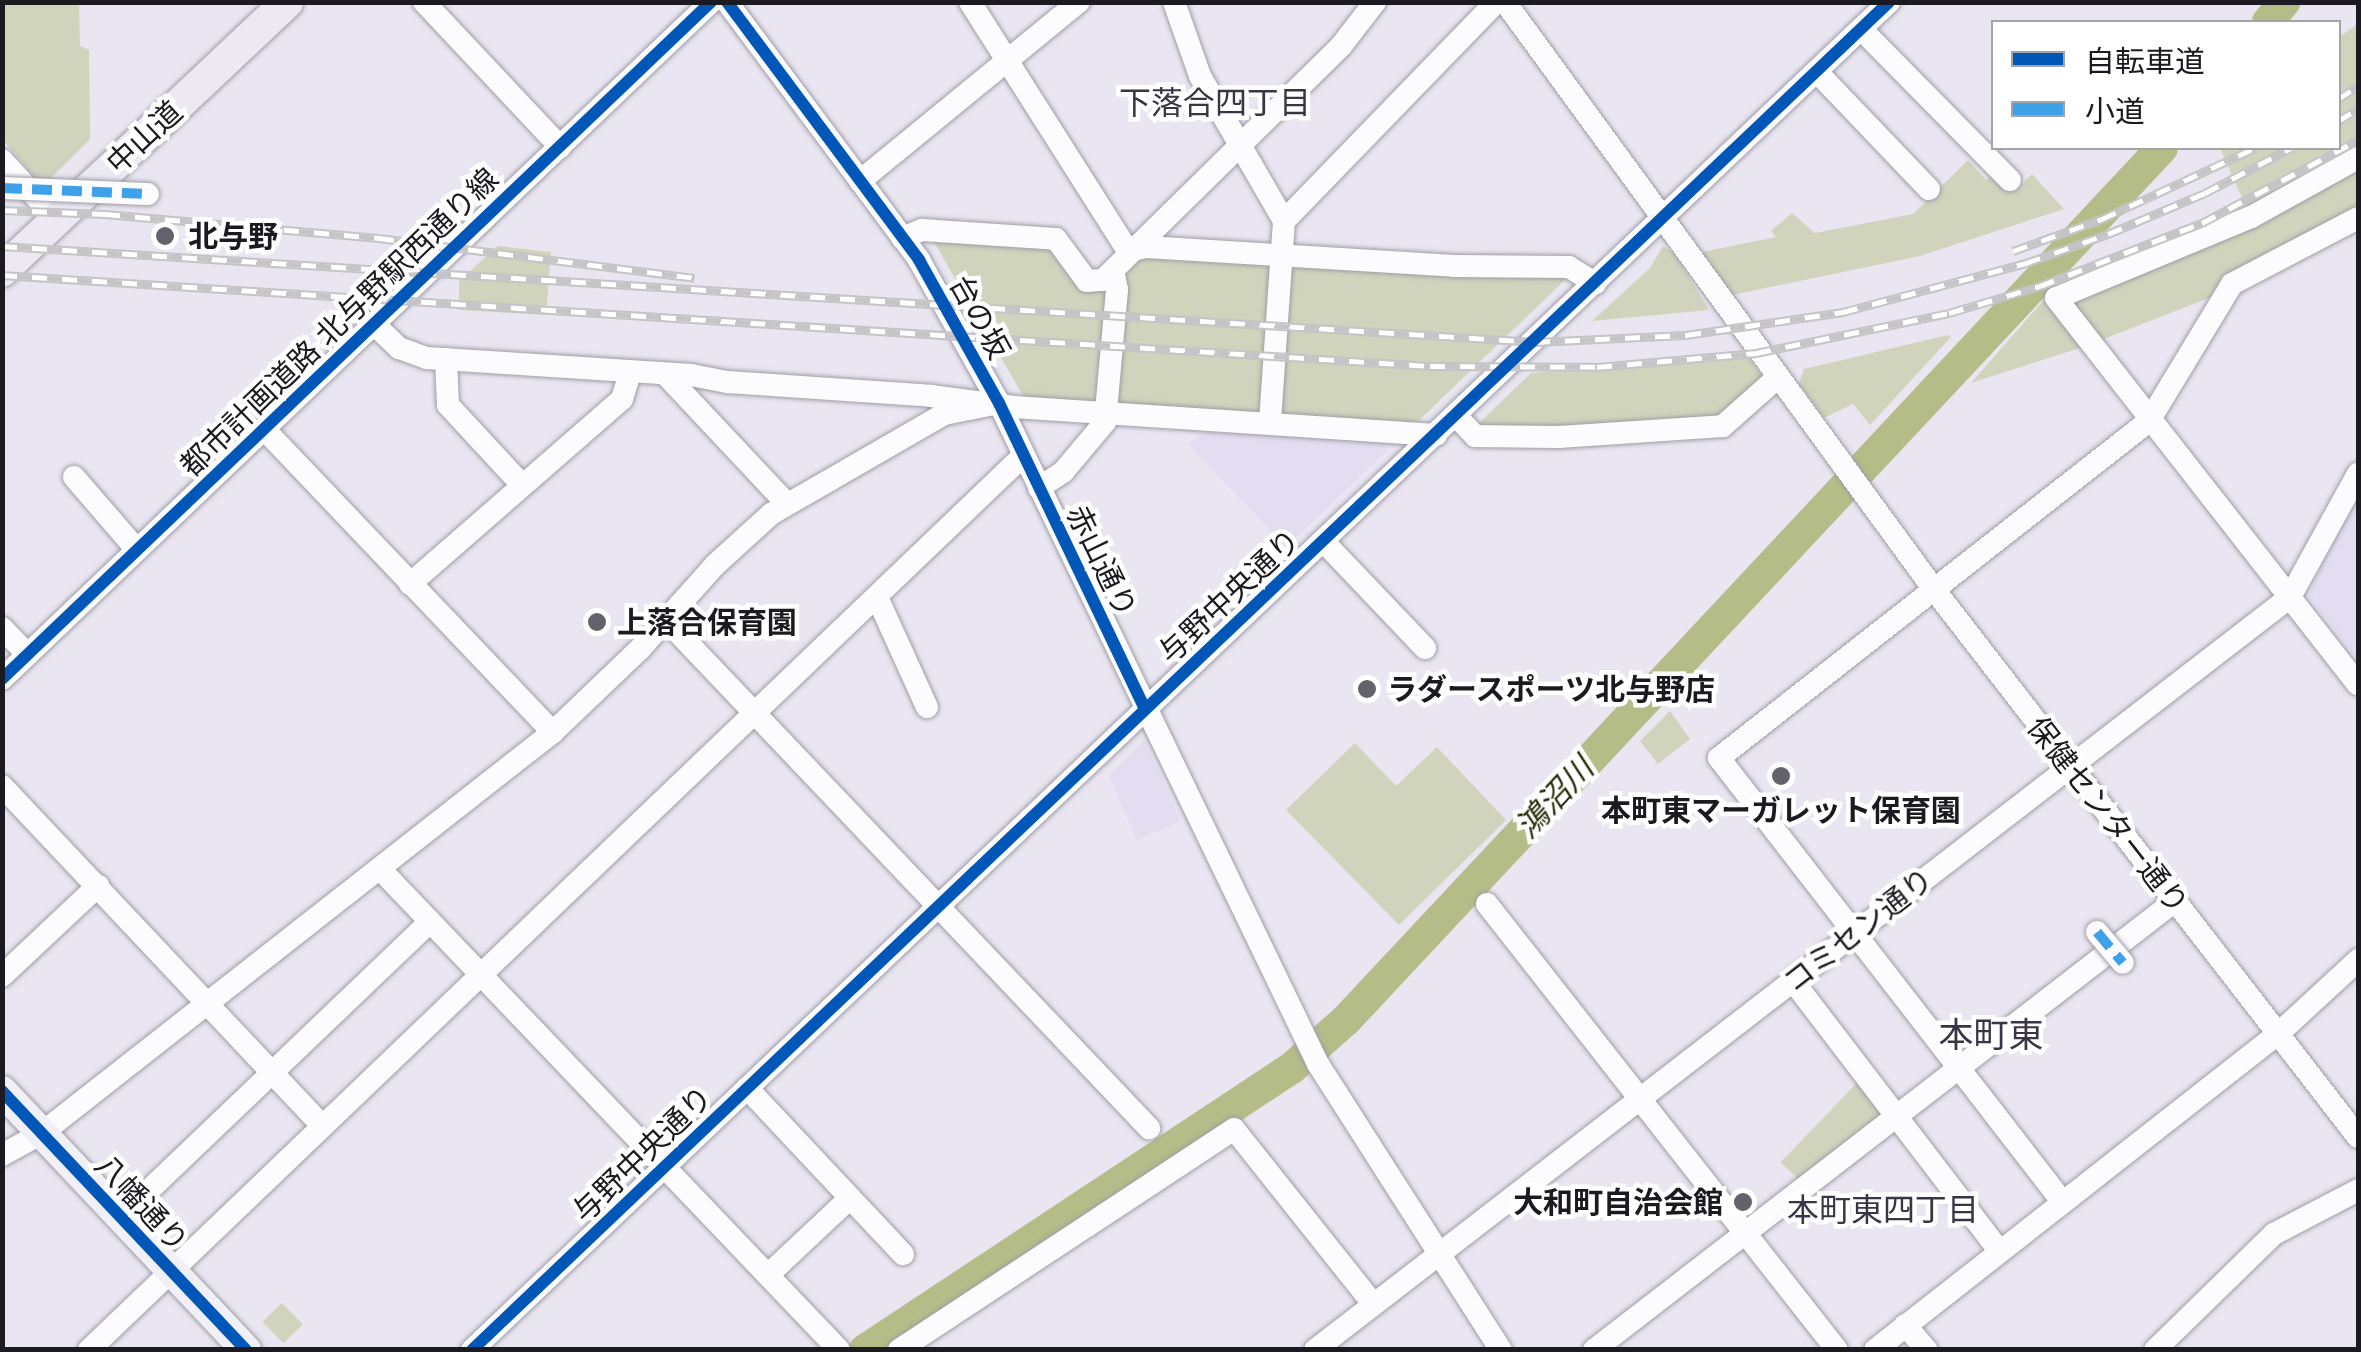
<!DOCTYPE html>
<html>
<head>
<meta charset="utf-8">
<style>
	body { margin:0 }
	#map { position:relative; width:2361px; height:1352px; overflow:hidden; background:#e9e6f1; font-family:Mulish,"Noto Sans JP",sans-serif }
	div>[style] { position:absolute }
	.built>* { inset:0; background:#e2ddf0 }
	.green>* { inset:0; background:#d0d4bc; transform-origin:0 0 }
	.river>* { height:32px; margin:-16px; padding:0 16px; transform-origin:16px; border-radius:16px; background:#b4bd88 }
	.roads { filter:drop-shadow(0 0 2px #9f9da5) drop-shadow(0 0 2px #9f9da5) }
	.minor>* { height:22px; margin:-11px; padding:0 11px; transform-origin:11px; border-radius:11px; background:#fcfbfd }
	.major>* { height:30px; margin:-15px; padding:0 15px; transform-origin:15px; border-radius:15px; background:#f2f0f7 }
	.highway>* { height:32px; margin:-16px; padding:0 16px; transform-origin:16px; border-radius:16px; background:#ece9f3 }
	.rail>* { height:9px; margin-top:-4.5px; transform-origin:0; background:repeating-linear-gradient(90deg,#fff 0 15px,#c5c4c7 0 30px); box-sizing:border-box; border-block:2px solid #c5c4c7 }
	.bridges { filter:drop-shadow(0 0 2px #9f9da5) drop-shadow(0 0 2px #9f9da5) }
	.minor-bridge>* { height:22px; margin:-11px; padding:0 11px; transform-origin:11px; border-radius:11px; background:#fcfbfd }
	.quiet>* { height:10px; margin-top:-5px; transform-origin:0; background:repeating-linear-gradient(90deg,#3da2ea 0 20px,transparent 0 30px) }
	.cycleway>* { height:12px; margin:-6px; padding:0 6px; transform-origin:6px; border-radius:6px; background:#0057b8 }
	.dots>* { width:28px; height:28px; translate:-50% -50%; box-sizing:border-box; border:5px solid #fff; border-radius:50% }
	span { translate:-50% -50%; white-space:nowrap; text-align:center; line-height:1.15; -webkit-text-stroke:9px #fff; paint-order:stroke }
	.street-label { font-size:30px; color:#1b1a20 }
	.poi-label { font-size:30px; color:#1b1a20; font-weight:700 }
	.left { translate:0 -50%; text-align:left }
	.right { translate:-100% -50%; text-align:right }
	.neighbourhood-label { font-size:32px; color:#393544 }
	.water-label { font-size:32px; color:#282e0a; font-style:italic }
	.quarter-label { font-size:35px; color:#393544 }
	.frame { position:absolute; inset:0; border:5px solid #1b1a20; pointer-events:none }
	.legend { position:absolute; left:1991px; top:20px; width:350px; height:130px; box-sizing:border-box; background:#fff; border:2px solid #a4a3a6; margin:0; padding:12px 18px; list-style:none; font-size:30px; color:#1b1a20 }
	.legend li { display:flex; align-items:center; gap:20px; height:50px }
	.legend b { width:50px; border:2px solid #a4a3a6 }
</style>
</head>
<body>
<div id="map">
	<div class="built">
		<div style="clip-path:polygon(1208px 428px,1382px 439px,1387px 451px,1286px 547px,1189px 445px)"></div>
		<div style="clip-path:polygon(2358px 490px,2358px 659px,2308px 595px)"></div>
		<div style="clip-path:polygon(1144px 740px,1181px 821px,1137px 840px,1109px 776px)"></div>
	</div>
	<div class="green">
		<div style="clip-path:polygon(2px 3px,79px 3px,80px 46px,89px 50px,90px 139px,49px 180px,37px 179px,3px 140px)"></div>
		<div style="clip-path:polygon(2358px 24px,2358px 210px,2219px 294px,2096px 342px,2069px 305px,2253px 223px,2220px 148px,2338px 148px,2339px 37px)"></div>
		<div style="clip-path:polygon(1968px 160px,1986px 180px,1996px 172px,2015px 191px,2032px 174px,2064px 209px,1920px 256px,1732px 295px,1702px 252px,1776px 237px,1771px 231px,1792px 213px,1815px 233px,1913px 214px)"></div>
		<div style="clip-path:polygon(931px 237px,1045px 245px,1061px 252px,1086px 289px,1137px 256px,1262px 264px,1288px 272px,1300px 266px,1563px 276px,1565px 280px,1415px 424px,1025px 399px)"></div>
		<div style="clip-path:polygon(498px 246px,551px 252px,546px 315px,459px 310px,459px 281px)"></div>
		<div style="clip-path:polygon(1663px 246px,1675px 254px,1709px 310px,1592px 321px,1650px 268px)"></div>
		<div style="clip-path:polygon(2050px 297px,2086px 346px,1971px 383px,2044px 300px)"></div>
		<div style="clip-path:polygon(1948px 335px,1951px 337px,1870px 425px,1853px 404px,1824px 418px,1799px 384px,1804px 369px)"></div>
		<div style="clip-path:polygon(1749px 358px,1765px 381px,1723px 421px,1634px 430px,1475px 427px,1531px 373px)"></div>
		<div style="clip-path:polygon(1670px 711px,1690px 739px,1658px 764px,1640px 741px)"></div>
		<div style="clip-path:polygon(1355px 743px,1396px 786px,1437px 747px,1506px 820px,1399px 925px,1286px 810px)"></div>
		<div style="left:1857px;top:1083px;width:42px;height:110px;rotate:44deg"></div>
		<div style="left:282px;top:1303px;width:30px;height:27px;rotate:46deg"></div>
	</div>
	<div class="river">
		<div style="left:2268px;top:22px;width:26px;rotate:-51deg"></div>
		<div style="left:865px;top:1350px;width:513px;rotate:-33.47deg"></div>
		<div style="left:1293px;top:1067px;width:71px;rotate:-41.6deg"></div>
		<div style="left:1346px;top:1020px;width:1194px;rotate:-46.9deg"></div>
	</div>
	<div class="roads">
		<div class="minor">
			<div style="left:424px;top:2px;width:199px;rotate:46.8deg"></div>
			<div style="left:727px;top:2px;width:322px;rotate:53.3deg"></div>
			<div style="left:919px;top:260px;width:164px;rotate:60.8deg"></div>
			<div style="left:999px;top:403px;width:734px;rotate:64.24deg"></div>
			<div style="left:1318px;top:1064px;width:340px;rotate:57.4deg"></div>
			<div style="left:970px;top:2px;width:295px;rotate:57.6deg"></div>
			<div style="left:1174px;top:2px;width:78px;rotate:70.6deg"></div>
			<div style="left:1200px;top:76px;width:168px;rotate:59.9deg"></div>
			<div style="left:1284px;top:221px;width:202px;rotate:94deg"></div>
			<div style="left:1505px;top:2px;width:726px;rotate:53.86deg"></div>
			<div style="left:1933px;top:588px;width:694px;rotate:52.26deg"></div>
			<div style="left:1861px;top:29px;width:212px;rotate:45.4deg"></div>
			<div style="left:1817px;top:72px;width:162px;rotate:46.3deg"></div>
			<div style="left:2358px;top:158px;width:122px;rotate:151.1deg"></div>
			<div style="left:2251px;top:217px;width:211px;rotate:157.4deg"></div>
			<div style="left:2056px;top:298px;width:490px;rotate:52deg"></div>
			<div style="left:2px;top:160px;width:81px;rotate:47.5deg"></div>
			<div style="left:860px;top:181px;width:283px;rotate:-39.3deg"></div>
			<div style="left:1284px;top:221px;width:305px;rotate:-45.9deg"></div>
			<div style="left:902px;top:238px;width:22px;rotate:-22deg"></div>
			<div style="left:922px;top:230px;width:134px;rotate:3.8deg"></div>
			<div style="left:1056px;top:239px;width:52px;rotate:53.6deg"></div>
			<div style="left:1087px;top:281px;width:16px;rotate:-4deg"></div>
			<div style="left:1103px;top:280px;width:334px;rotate:-44.5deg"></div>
			<div style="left:1341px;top:46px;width:56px;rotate:-52.3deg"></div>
			<div style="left:1128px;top:251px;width:18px;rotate:-13deg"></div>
			<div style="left:1146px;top:247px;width:309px;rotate:3.5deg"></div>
			<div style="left:1454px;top:266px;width:115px;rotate:0.5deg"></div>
			<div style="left:1569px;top:267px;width:31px;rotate:32deg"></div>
			<div style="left:374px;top:324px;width:35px;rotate:44deg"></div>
			<div style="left:399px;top:348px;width:30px;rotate:20deg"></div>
			<div style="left:427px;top:358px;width:265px;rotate:3.7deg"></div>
			<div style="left:691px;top:375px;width:38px;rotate:11deg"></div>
			<div style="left:728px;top:382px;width:203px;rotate:3.9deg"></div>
			<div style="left:931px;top:396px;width:84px;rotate:7.5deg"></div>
			<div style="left:1014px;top:407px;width:423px;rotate:3.8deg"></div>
			<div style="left:446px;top:359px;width:46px;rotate:87.5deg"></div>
			<div style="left:448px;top:405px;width:109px;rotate:47.2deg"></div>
			<div style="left:666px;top:375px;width:177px;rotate:46.8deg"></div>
			<div style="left:1456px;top:416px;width:28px;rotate:46deg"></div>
			<div style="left:1475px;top:436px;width:84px;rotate:0.7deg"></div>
			<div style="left:1559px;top:437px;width:164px;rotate:-3.8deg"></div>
			<div style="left:1723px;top:426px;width:74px;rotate:-41.7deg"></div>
			<div style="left:264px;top:429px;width:419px;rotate:46.4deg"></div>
			<div style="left:74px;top:477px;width:96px;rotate:49.2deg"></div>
			<div style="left:1039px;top:488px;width:29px;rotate:-34deg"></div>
			<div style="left:1063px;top:472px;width:65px;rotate:-50deg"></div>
			<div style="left:1105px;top:422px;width:133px;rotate:-84.8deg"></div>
			<div style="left:1117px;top:290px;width:16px;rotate:-101deg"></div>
			<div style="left:1323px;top:541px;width:148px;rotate:46.4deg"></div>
			<div style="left:410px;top:584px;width:281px;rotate:-41.1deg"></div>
			<div style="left:622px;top:399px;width:28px;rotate:-73deg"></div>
			<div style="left:877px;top:597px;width:121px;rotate:65.6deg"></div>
			<div style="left:667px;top:621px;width:700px;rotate:46.45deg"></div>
			<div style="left:2px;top:628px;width:37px;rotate:46deg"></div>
			<div style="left:2px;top:679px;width:980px;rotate:-43.68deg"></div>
			<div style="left:2px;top:786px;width:465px;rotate:46.7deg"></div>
			<div style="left:381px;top:870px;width:663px;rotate:46.34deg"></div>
			<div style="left:1487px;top:904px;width:567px;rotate:51.88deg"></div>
			<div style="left:2px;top:976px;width:132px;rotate:-43.2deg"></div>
			<div style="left:1793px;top:981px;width:339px;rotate:52.6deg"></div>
			<div style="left:747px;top:1088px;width:228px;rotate:46.8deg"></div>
			<div style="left:2px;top:1155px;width:46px;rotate:-28.8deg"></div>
			<div style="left:42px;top:1133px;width:650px;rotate:-38.12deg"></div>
			<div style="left:553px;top:732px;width:120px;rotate:-43.7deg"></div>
			<div style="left:640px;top:649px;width:113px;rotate:-48.2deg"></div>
			<div style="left:715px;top:565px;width:76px;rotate:-42.3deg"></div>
			<div style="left:771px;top:514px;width:200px;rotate:-30deg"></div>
			<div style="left:944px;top:414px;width:56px;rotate:-11.3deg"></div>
			<div style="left:2061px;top:1200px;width:559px;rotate:-127.73deg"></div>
			<div style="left:1719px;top:758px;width:546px;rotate:-38.09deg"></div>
			<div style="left:2149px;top:421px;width:160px;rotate:-58.8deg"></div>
			<div style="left:2232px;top:284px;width:142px;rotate:-27.6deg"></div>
			<div style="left:121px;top:1217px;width:426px;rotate:-43.7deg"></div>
			<div style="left:768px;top:1275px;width:111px;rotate:-43.2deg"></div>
			<div style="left:1905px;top:1325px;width:33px;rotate:49deg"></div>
			<div style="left:89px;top:1350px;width:1294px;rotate:-43.75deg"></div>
			<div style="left:472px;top:1350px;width:1956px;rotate:-43.57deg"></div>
			<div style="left:899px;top:1350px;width:401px;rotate:-33.4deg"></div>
			<div style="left:1234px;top:1129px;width:223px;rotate:51.5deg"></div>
			<div style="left:1315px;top:1350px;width:1232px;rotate:-37.68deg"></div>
			<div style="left:2290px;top:597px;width:141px;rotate:-61.1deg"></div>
			<div style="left:1594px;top:1350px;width:734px;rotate:-37.7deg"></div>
			<div style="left:1875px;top:1350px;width:514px;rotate:-38.12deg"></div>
			<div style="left:2279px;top:1033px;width:108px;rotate:-42.7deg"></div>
			<div style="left:2155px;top:1350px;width:166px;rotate:-44.3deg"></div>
			<div style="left:2274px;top:1234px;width:95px;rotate:-27.6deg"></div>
		</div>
		<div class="major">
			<div style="left:2px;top:1091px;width:356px;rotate:46.7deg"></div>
		</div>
		<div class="highway">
			<div style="left:2px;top:271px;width:392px;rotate:-43.3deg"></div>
		</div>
	</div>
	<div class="rail">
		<div style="left:2338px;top:99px;width:24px;rotate:-33deg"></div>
		<div style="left:2338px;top:121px;width:23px;rotate:-31deg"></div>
		<div style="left:2px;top:210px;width:103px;rotate:2.2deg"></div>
		<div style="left:105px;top:214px;width:275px;rotate:5deg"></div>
		<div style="left:379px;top:238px;width:318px;rotate:7.2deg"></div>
		<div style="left:2px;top:246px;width:1536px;rotate:3.58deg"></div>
		<div style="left:1535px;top:342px;width:151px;rotate:-2.7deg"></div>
		<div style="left:1686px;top:335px;width:159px;rotate:-8.3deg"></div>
		<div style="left:1843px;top:312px;width:189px;rotate:-15deg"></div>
		<div style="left:2026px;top:263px;width:87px;rotate:-19.5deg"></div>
		<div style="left:2108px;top:234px;width:105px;rotate:-22.9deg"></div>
		<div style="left:2205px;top:193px;width:97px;rotate:-27.6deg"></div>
		<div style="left:2013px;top:251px;width:95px;rotate:-19.8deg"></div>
		<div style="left:2102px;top:219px;width:169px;rotate:-24.9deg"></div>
		<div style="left:2px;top:275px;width:1431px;rotate:3.65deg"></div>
		<div style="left:1430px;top:366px;width:167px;rotate:0.3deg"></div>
		<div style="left:1597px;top:367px;width:160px;rotate:-5deg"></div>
		<div style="left:1756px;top:353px;width:197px;rotate:-11.7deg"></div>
		<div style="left:1949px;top:313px;width:95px;rotate:-16.5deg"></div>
		<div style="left:2040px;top:286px;width:174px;rotate:-21.3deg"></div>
		<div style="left:2202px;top:223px;width:177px;rotate:-28deg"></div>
	</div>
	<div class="bridges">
		<div class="minor-bridge">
			<div style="left:2px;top:188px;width:146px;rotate:2.4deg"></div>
			<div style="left:2097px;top:932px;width:40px;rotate:50deg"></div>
		</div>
	</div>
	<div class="quiet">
		<div style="left:2px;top:188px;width:146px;rotate:2.4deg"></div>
		<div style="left:2097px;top:932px;width:40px;rotate:50deg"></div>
	</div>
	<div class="cycleway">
		<div style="left:727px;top:2px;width:322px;rotate:53.3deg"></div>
		<div style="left:919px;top:260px;width:164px;rotate:60.8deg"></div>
		<div style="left:999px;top:403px;width:339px;rotate:64.5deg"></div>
		<div style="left:2px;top:679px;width:980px;rotate:-43.68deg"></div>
		<div style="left:2px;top:1091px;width:356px;rotate:46.7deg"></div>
		<div style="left:472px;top:1350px;width:1956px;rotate:-43.57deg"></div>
	</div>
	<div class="dots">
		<div style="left:165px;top:236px;background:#636169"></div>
		<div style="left:597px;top:622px;background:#636169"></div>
		<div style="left:1367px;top:689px;background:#636169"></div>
		<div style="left:1781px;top:776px;background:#636169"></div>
		<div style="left:1743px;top:1202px;background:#636169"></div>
	</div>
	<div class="street-label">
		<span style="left:144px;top:137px;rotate:-43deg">中山道</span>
		<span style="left:980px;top:317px;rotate:61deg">台の坂</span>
		<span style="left:339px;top:322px;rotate:-44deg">都市計画道路 北与野駅西通り線</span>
		<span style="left:1102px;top:561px;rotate:64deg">赤山通り</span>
		<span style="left:1229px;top:596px;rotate:-43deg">与野中央通り</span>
		<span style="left:2108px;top:815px;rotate:52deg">保健センター通り</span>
		<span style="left:1858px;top:930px;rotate:-38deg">コミセン通り</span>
		<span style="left:642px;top:1154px;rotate:-44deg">与野中央通り</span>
		<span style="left:142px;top:1203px;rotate:47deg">八幡通り</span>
	</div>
	<div class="poi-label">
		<span class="left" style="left:188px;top:236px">北与野</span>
		<span class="left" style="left:617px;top:622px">上落合保育園</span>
		<span class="left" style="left:1387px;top:689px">ラダースポーツ北与野店</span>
		<span style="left:1781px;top:810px">本町東マーガレット保育園</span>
		<span class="right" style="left:1723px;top:1202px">大和町自治会館</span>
	</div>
	<div class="neighbourhood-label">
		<span style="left:1215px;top:102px">下落合四丁目</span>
		<span style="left:1883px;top:1209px">本町東四丁目</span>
	</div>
	<div class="water-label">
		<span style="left:1554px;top:797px;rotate:-47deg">鴻沼川</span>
	</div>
	<div class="quarter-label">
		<span style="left:1991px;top:1034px">本町東</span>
	</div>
	<div class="frame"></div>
	<ul class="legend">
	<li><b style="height:12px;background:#0057b8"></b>自転車道</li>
	<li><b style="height:12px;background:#3da2ea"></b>小道</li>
	</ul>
</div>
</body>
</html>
